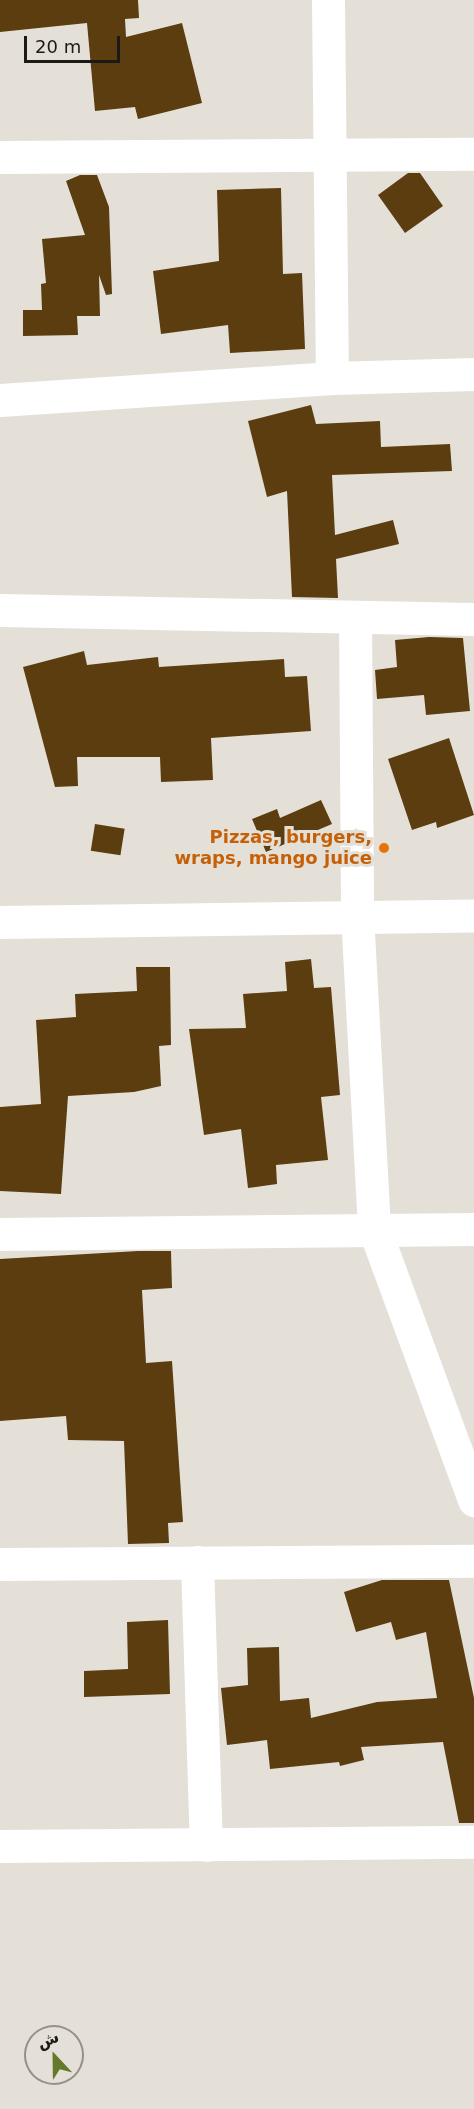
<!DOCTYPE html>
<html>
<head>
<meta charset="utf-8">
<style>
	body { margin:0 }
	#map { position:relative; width:474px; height:2109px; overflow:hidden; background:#e4e0d8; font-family:"DejaVu Sans","Noto Naskh Arabic",sans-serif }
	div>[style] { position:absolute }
	.building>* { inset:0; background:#5b3d0f; transform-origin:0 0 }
	.minor>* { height:33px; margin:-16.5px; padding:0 16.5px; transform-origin:16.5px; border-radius:16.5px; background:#fff }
	.dots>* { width:16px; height:16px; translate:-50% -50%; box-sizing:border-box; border:3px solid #e4e0d8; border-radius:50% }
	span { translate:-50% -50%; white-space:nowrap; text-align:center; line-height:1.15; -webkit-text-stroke:6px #e4e0d8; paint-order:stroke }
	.food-label { font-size:18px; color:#c56008; font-weight:700 }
	.right { translate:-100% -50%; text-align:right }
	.north { position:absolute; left:24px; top:2025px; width:60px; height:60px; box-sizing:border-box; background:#e4e0d8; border:2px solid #94918b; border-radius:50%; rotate:338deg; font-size:16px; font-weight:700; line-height:24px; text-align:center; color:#1c1a17 }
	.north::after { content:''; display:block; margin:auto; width:21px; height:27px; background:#65792a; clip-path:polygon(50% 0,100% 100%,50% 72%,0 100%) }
	.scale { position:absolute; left:24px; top:36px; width:96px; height:27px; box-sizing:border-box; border:3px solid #1c1a17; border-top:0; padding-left:8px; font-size:18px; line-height:21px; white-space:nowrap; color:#1c1a17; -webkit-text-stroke:4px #e4e0d8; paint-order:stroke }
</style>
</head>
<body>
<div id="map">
	<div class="building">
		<div style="clip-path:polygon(0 0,138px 0,139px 18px,125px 19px,126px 37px,182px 23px,202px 103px,138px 119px,135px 107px,95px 111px,87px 23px,0 32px)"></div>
		<div style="clip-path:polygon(408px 173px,420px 173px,443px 206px,405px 233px,378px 195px)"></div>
		<div style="clip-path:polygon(80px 175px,97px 175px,109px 207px,112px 294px,106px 295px,99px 275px,100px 316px,77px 316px,78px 335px,23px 336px,23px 310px,42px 310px,41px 284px,46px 283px,42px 239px,85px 235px,66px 181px)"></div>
		<div style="clip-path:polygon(281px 188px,283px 274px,302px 273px,305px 349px,230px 353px,228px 325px,161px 334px,153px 271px,219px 261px,217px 190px)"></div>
		<div style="clip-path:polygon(311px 405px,316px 424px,380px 421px,381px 447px,450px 444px,452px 471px,332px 475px,335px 535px,393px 520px,399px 544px,336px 559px,338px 598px,292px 597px,287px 491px,267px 497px,248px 421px)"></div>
		<div style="clip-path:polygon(429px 637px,463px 638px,470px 711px,426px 715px,424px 695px,377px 699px,375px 670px,397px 667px,395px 640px)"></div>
		<div style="clip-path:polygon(84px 651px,87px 665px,158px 657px,159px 667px,284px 659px,285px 677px,307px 676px,311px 731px,211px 738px,213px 780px,161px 782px,160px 757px,77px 757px,78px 786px,55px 787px,23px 667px)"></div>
		<div style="clip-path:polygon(449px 738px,474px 815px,437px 828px,436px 822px,412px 830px,388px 759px)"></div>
		<div style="clip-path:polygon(321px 800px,332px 824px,266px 852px,252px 819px,277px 809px,280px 818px)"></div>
		<div style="left:95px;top:824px;width:30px;height:27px;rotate:9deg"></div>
		<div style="clip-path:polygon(311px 959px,314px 988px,331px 987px,340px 1095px,321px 1097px,328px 1160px,276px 1165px,277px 1184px,248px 1188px,241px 1129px,204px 1135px,189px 1029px,246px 1028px,243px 994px,287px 991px,285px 962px)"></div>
		<div style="clip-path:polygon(136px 967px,170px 967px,171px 1045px,159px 1046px,161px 1086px,134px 1092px,68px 1096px,61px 1194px,0 1191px,0 1107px,41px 1104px,36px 1020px,76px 1017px,75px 994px,137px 991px)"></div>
		<div style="clip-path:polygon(138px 1251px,171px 1251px,172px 1288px,142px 1290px,146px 1363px,172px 1361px,183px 1522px,168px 1523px,169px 1543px,128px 1544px,124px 1441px,68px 1440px,66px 1416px,0 1421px,0 1259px)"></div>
		<div style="clip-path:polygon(382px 1580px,449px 1580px,474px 1698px,474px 1823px,459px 1823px,443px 1742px,361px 1747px,364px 1760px,340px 1766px,339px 1762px,270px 1769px,267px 1740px,227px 1745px,221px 1688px,248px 1685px,247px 1648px,279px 1647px,280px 1701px,309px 1698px,311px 1718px,377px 1702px,437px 1698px,426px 1632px,396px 1640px,391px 1622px,356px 1632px,344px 1592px)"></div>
		<div style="clip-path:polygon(168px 1620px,170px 1694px,84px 1697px,84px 1671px,128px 1669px,127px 1622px)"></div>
	</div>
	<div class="minor">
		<div style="left:328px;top:0;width:378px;rotate:89.4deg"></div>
		<div style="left:0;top:157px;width:474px;rotate:-0.4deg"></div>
		<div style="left:0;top:400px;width:333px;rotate:-3.8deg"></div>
		<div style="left:332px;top:378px;width:142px;rotate:-1.6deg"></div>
		<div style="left:0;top:610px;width:474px;rotate:1.1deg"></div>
		<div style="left:355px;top:617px;width:297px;rotate:89.6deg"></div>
		<div style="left:357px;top:914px;width:314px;rotate:86.9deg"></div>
		<div style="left:374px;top:1228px;width:290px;rotate:69.8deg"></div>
		<div style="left:0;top:922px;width:474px;rotate:-0.8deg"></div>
		<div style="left:0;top:1234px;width:474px;rotate:-0.6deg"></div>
		<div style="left:197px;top:1562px;width:283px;rotate:88.2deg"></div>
		<div style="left:0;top:1564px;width:474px;rotate:-0.4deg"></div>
		<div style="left:0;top:1846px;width:474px;rotate:-0.5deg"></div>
	</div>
	<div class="dots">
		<div style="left:384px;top:848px;background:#e8710a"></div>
	</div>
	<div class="food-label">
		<span class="right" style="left:372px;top:848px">Pizzas, burgers,<br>wraps, mango juice</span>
	</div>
	<div class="north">ش</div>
	<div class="scale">20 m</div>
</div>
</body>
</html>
